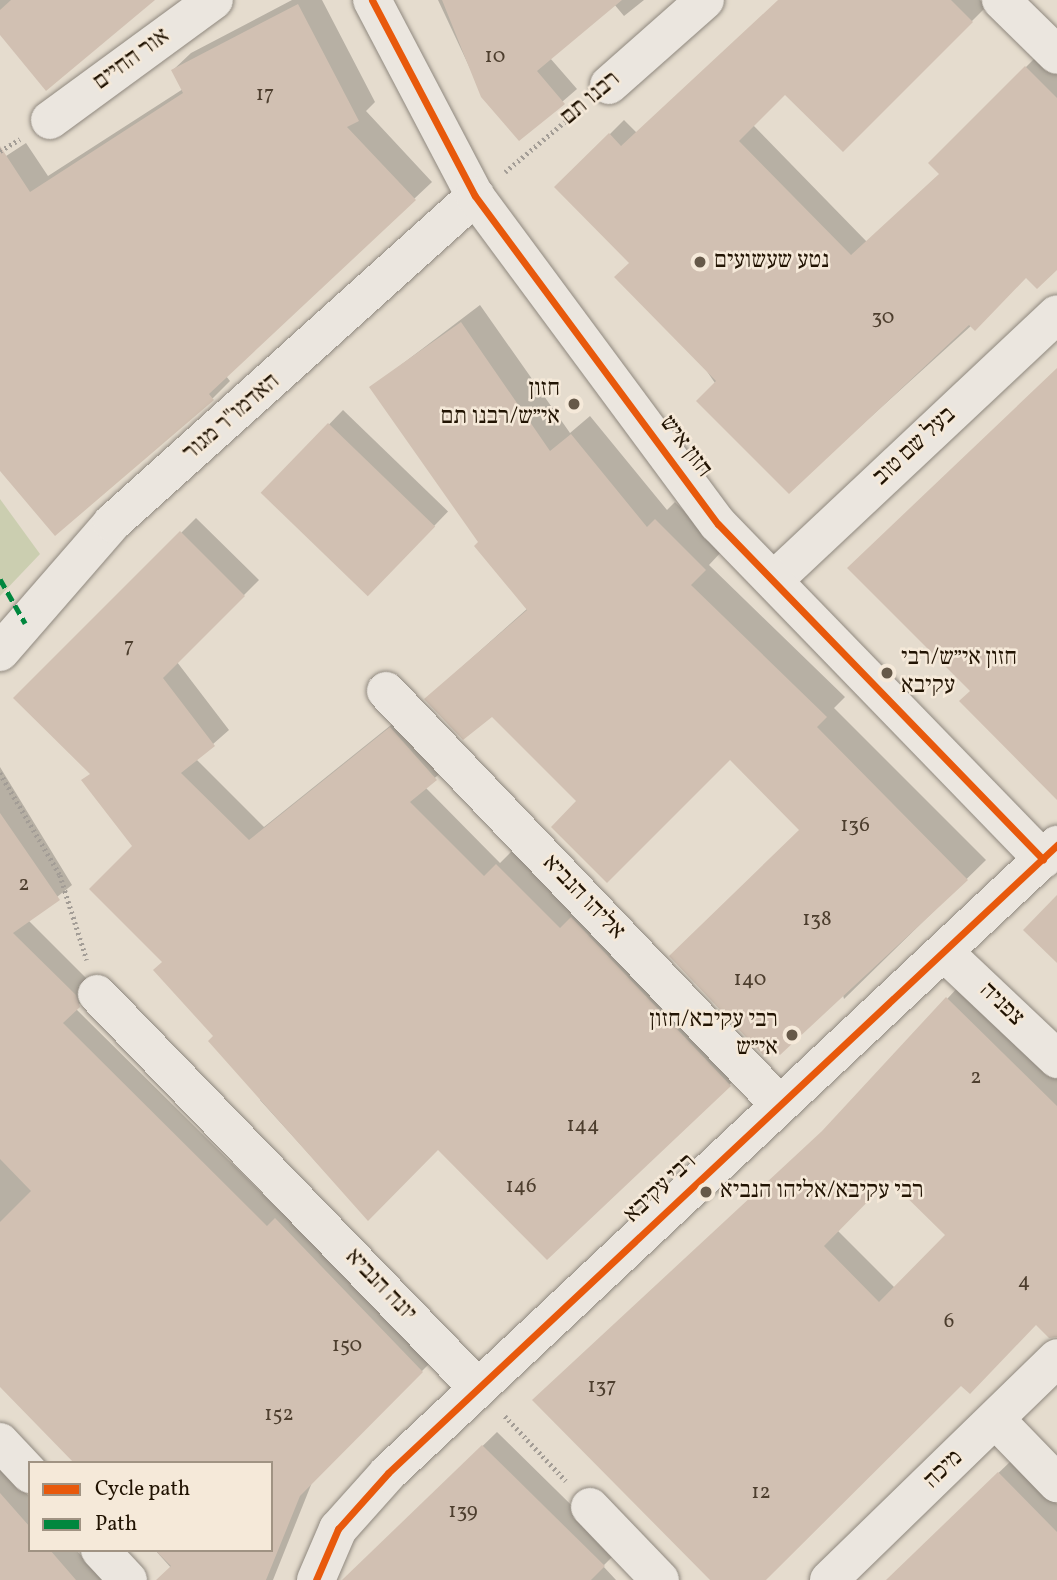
<!DOCTYPE html>
<html>
<head>
<meta charset="utf-8">
<style>
	body { margin:0 }
	#map { position:relative; width:1057px; height:1580px; overflow:hidden; background:#e5dcce; font-family:Vollkorn,"Frank Ruhl Libre",serif }
	div>[style] { position:absolute }
	.green>* { inset:0; background:#cbceb0 }
	.shadow>* { inset:0; background:#0003; transform-origin:0 0 }
	.building>* { inset:0; background:#d1c0b2; transform-origin:0 0 }
	.path>* { height:4.5px; margin-top:-2.25px; transform-origin:0; background:repeating-linear-gradient(90deg,#a39d96 0 2px,transparent 0 5.5px) }
	.roads { filter:drop-shadow(0 0 2px #8f887e) drop-shadow(0 0 2px #8f887e) }
	.minor>* { height:38px; margin:-19px; padding:0 19px; transform-origin:19px; border-radius:19px; background:#ebe6df }
	.tertiary>* { height:38px; margin:-19px; padding:0 19px; transform-origin:19px; border-radius:19px; background:#ebe6df }
	.quiet>* { height:5px; margin-top:-2.5px; transform-origin:0; background:repeating-linear-gradient(90deg,#00873e 0 10px,transparent 0 15px) }
	.cycleway>* { height:7px; margin:-3.5px; padding:0 3.5px; transform-origin:3.5px; border-radius:3.5px; background:#e8590c }
	.dots>* { width:19px; height:19px; translate:-50% -50%; box-sizing:border-box; border:4px solid #f5e9d9; border-radius:50% }
	span { translate:-50% -50%; white-space:nowrap; text-align:center; line-height:1.15; -webkit-text-stroke:5px #f5e9d9; paint-order:stroke }
	.number-label { font-size:21px; color:#4d3e2e }
	.number-label span { -webkit-text-stroke-width:0 }
	.street-label { font-size:24px; color:#211302 }
	.poi-label { font-size:24px; color:#211302 }
	.left { translate:0 -50%; text-align:left }
	.right { translate:-100% -50%; text-align:right }
	.legend { position:absolute; left:28px; top:1461px; width:245px; height:91px; box-sizing:border-box; background:#f5e9d9; border:2px solid #a09383; margin:0; padding:9px 12px; list-style:none; font-size:21px; color:#211302 }
	.legend li { display:flex; align-items:center; gap:14px; height:35px }
	.legend b { width:35px; border:2px solid #a09383 }
</style>
</head>
<body>
<div id="map">
	<div class="green">
		<div style="clip-path:polygon(0 499px,40px 554px,0 596px)"></div>
	</div>
	<div class="shadow">
		<div style="clip-path:polygon(0 0,150px 0,0 32px)"></div>
		<div style="clip-path:polygon(292px 0,322px 0,375px 102px,366px 111px,432px 182px,226px 376px,230px 381px,213px 398px,0 468px,0 160px,26px 143px,48px 176px,183px 89px,173px 70px,191px 53px)"></div>
		<div style="clip-path:polygon(438px 0,644px 0,624px 16px,614px 4px,550px 58px,577px 89px,519px 139px,483px 96px)"></div>
		<div style="clip-path:polygon(780px 0,980px 0,986px 7px,843px 150px,785px 93px,753px 125px,867px 242px,941px 173px,930px 163px,1040px 53px,1057px 68px,1057px 267px,1026px 276px,789px 491px,632px 262px,557px 187px,624px 120px,637px 133px)"></div>
		<div style="clip-path:polygon(480px 305px,570px 433px,590px 416px,667px 510px,675px 502px,723px 550px,709px 565px,845px 697px,834px 708px,986px 860px,844px 999px,801px 830px,730px 757px,579px 801px,492px 715px,426px 699px,528px 608px,372px 387px)"></div>
		<div style="left:343px;top:410px;width:146px;height:115px;rotate:44deg"></div>
		<div style="clip-path:polygon(196px 518px,259px 580px,177px 662px,229px 730px,196px 759px,264px 827px,406px 713px,450px 764px,425px 787px,500px 863px,512px 851px,745px 1070px,547px 1257px,438px 1148px,368px 1219px,260px 1100px,265px 1095px,216px 1036px,134px 846px,91px 773px,16px 698px)"></div>
		<div style="clip-path:polygon(0 767px,72px 885px,28px 920px,89px 981px,93px 991px,75px 1008px,282px 1213px,290px 1205px,436px 1357px,313px 1480px,273px 1580px,182px 1580px,155px 1550px,271px 1550px,271px 1463px,0 1381px)"></div>
		<div style="clip-path:polygon(evenodd,961px 984px,1057px 1076px,1057px 1326px,1036px 1323px,961px 1383px,764px 1580px,713px 1580px,831px 1124px,961px 984px,889px 1178px,947px 1235px,895px 1288px,837px 1230px,889px 1178px)"></div>
		<div style="clip-path:polygon(497px 1432px,618px 1551px,603px 1566px,616px 1580px,357px 1580px,364px 1561px)"></div>
		<div style="clip-path:polygon(1013px 1459px,1057px 1504px,1057px 1580px,887px 1580px)"></div>
		<div style="clip-path:polygon(0 1469px,30px 1497px,30px 1550px,76px 1550px,105px 1580px,0 1580px)"></div>
	</div>
	<div class="building">
		<div style="clip-path:polygon(11px 0,155px 0,46px 91px,0 35px,0 10px)"></div>
		<div style="clip-path:polygon(442px 0,622px 0,537px 71px,565px 104px,519px 141px,481px 97px)"></div>
		<div style="clip-path:polygon(778px 0,951px 0,973px 22px,843px 152px,785px 95px,739px 141px,851px 255px,939px 174px,928px 163px,1025px 66px,1057px 98px,1057px 270px,1037px 289px,1026px 278px,975px 331px,969px 325px,789px 494px,696px 401px,716px 381px,614px 277px,629px 263px,554px 187px,609px 133px,621px 146px)"></div>
		<div style="clip-path:polygon(298px 4px,359px 121px,347px 127px,416px 200px,209px 394px,214px 400px,55px 536px,0 471px,0 146px,30px 192px,183px 93px,171px 70px)"></div>
		<div style="clip-path:polygon(461px 322px,550px 451px,571px 434px,647px 527px,655px 519px,706px 570px,691px 585px,827px 717px,817px 727px,968px 880px,780px 1055px,771px 1047px,763px 1055px,669px 956px,799px 830px,730px 760px,607px 883px,551px 827px,576px 801px,492px 717px,463px 740px,424px 699px,527px 610px,474px 546px,478px 542px,369px 387px)"></div>
		<div style="clip-path:polygon(1057px 368px,1057px 800px,959px 701px,970px 691px,847px 568px)"></div>
		<div style="left:328px;top:423px;width:149px;height:97px;rotate:44deg"></div>
		<div style="clip-path:polygon(180px 531px,245px 596px,163px 678px,215px 746px,181px 773px,249px 840px,390px 727px,437px 780px,410px 802px,484px 876px,496px 864px,560px 928px,571px 917px,731px 1086px,547px 1260px,438px 1150px,368px 1221px,208px 1041px,213px 1036px,153px 970px,162px 962px,89px 889px,132px 846px,81px 780px,90px 774px,13px 698px)"></div>
		<div style="clip-path:polygon(0 813px,60px 900px,13px 933px,76px 995px,80px 1007px,63px 1023px,267px 1226px,275px 1218px,423px 1372px,300px 1496px,266px 1580px,156px 1580px,171px 1566px,155px 1550px,271px 1550px,271px 1463px,74px 1463px,0 1387px,0 1222px,31px 1191px,0 1159px)"></div>
		<div style="clip-path:polygon(1057px 895px,1057px 963px,1023px 930px)"></div>
		<div style="clip-path:polygon(evenodd,946px 997px,1057px 1106px,1057px 1337px,1049px 1338px,1036px 1325px,970px 1394px,961px 1386px,766px 1580px,710px 1580px,532px 1400px,822px 1131px,946px 997px,889px 1180px,945px 1235px,879px 1302px,824px 1246px,889px 1180px)"></div>
		<div style="clip-path:polygon(482px 1445px,605px 1566px,591px 1580px,342px 1580px)"></div>
		<div style="clip-path:polygon(998px 1472px,1057px 1532px,1057px 1580px,886px 1580px)"></div>
		<div style="clip-path:polygon(0 1493px,30px 1527px,30px 1550px,50px 1550px,76px 1580px,0 1580px)"></div>
	</div>
	<div class="path">
		<div style="left:0;top:151px;width:23px;rotate:-31deg"></div>
		<div style="left:505px;top:172px;width:99px;rotate:-40.1deg"></div>
		<div style="left:0;top:773px;width:118px;rotate:59.5deg"></div>
		<div style="left:60px;top:875px;width:89px;rotate:72.4deg"></div>
		<div style="left:505px;top:1416px;width:89px;rotate:46.8deg"></div>
	</div>
	<div class="roads">
		<div class="minor">
			<div style="left:1001px;top:0;width:78px;rotate:44.5deg"></div>
			<div style="left:609px;top:85px;width:128px;rotate:-41.5deg"></div>
			<div style="left:50px;top:120px;width:203px;rotate:-36.2deg"></div>
			<div style="left:774px;top:580px;width:388px;rotate:-43.2deg"></div>
			<div style="left:0;top:652px;width:171px;rotate:-49deg"></div>
			<div style="left:112px;top:523px;width:489px;rotate:-42deg"></div>
			<div style="left:386px;top:691px;width:570px;rotate:46.42deg"></div>
			<div style="left:944px;top:952px;width:156px;rotate:43.4deg"></div>
			<div style="left:97px;top:994px;width:547px;rotate:45.96deg"></div>
			<div style="left:996px;top:1420px;width:88px;rotate:45.9deg"></div>
			<div style="left:0;top:1442px;width:44px;rotate:46.8deg"></div>
			<div style="left:590px;top:1507px;width:101px;rotate:46.2deg"></div>
			<div style="left:100px;top:1550px;width:41px;rotate:47deg"></div>
			<div style="left:829px;top:1580px;width:318px;rotate:-44.2deg"></div>
		</div>
		<div class="tertiary">
			<div style="left:372px;top:0;width:221px;rotate:62.3deg"></div>
			<div style="left:475px;top:196px;width:408px;rotate:53.5deg"></div>
			<div style="left:718px;top:524px;width:467px;rotate:45.9deg"></div>
			<div style="left:316px;top:1580px;width:56px;rotate:-66.7deg"></div>
			<div style="left:338px;top:1529px;width:75px;rotate:-48.2deg"></div>
			<div style="left:388px;top:1473px;width:918px;rotate:-43.19deg"></div>
		</div>
	</div>
	<div class="quiet">
		<div style="left:0;top:579px;width:51px;rotate:60.4deg"></div>
	</div>
	<div class="cycleway">
		<div style="left:372px;top:0;width:221px;rotate:62.3deg"></div>
		<div style="left:475px;top:196px;width:408px;rotate:53.5deg"></div>
		<div style="left:718px;top:524px;width:467px;rotate:45.9deg"></div>
		<div style="left:316px;top:1580px;width:56px;rotate:-66.7deg"></div>
		<div style="left:338px;top:1529px;width:75px;rotate:-48.2deg"></div>
		<div style="left:388px;top:1473px;width:918px;rotate:-43.19deg"></div>
	</div>
	<div class="dots">
		<div style="left:700px;top:262px;background:#665949"></div>
		<div style="left:574px;top:404px;background:#665949"></div>
		<div style="left:887px;top:673px;background:#665949"></div>
		<div style="left:792px;top:1035px;background:#665949"></div>
		<div style="left:706px;top:1192px;background:#665949"></div>
	</div>
	<div class="number-label">
		<span style="left:495px;top:57px">10</span>
		<span style="left:265px;top:95px">17</span>
		<span style="left:883px;top:318px">30</span>
		<span style="left:129px;top:647px">7</span>
		<span style="left:855px;top:826px">136</span>
		<span style="left:24px;top:885px">2</span>
		<span style="left:817px;top:920px">138</span>
		<span style="left:750px;top:980px">140</span>
		<span style="left:976px;top:1078px">2</span>
		<span style="left:583px;top:1126px">144</span>
		<span style="left:521px;top:1187px">146</span>
		<span style="left:1024px;top:1282px">4</span>
		<span style="left:949px;top:1322px">6</span>
		<span style="left:347px;top:1346px">150</span>
		<span style="left:602px;top:1387px">137</span>
		<span style="left:279px;top:1415px">152</span>
		<span style="left:761px;top:1493px">12</span>
		<span style="left:463px;top:1512px">139</span>
	</div>
	<div class="street-label">
		<span style="left:132px;top:60px;rotate:-36deg">אור החיים</span>
		<span style="left:591px;top:99px;rotate:-40deg">רבנו תם</span>
		<span style="left:232px;top:418px;rotate:-41deg">האדמו"ר מגור</span>
		<span style="left:685px;top:447px;rotate:53deg">חזון איש</span>
		<span style="left:915px;top:447px;rotate:-43deg">בעל שם טוב</span>
		<span style="left:583px;top:898px;rotate:46deg">אליהו הנביא</span>
		<span style="left:1001px;top:1005px;rotate:44deg">צפניה</span>
		<span style="left:661px;top:1189px;rotate:-43deg">רבי עקיבא</span>
		<span style="left:380px;top:1286px;rotate:46deg">יונה הנביא</span>
		<span style="left:944px;top:1470px;rotate:-44deg">מיכה</span>
	</div>
	<div class="poi-label">
		<span class="left" style="left:714px;top:262px">נטע שעשועים</span>
		<span class="right" style="left:560px;top:404px">חזון<br>אי״ש/רבנו תם</span>
		<span class="left" style="left:901px;top:673px">חזון אי״ש/רבי<br>עקיבא</span>
		<span class="right" style="left:778px;top:1035px">רבי עקיבא/חזון<br>אי״ש</span>
		<span class="left" style="left:720px;top:1192px">רבי עקיבא/אליהו הנביא</span>
	</div>
	<ul class="legend">
	<li><b style="height:9px;background:#e8590c"></b>Cycle path</li>
	<li><b style="height:9px;background:#00873e"></b>Path</li>
	</ul>
</div>
</body>
</html>
